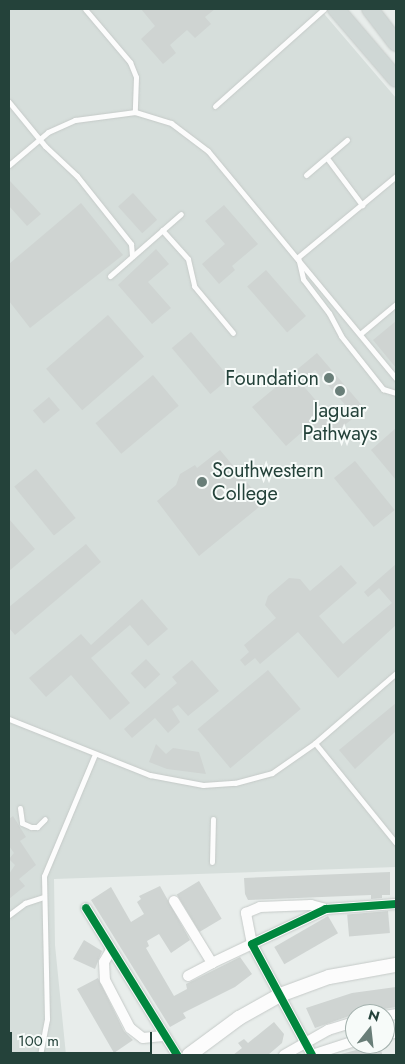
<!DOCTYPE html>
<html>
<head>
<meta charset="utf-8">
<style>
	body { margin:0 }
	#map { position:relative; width:405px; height:1064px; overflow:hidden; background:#e8edeb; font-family:Jost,sans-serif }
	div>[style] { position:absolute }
	.built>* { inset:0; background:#d6dedb }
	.building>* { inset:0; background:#cfd4d2; transform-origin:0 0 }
	.roads { filter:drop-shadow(0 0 1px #c5cac8) drop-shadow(0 0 1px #c5cac8) }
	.lane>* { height:5px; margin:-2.5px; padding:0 2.5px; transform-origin:2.5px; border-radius:2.5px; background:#fcfcfc }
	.street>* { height:10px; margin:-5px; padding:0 5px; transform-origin:5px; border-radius:5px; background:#fcfcfc }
	.secondary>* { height:14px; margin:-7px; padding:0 7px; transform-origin:7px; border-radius:7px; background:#fcfcfc }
	.primary>* { height:16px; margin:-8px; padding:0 8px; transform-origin:8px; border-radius:8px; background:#cfd7d5 }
	.cycleway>* { height:8px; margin:-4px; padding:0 4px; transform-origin:4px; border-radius:4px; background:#00873e }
	.dots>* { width:14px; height:14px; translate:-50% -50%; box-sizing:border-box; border:2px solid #f7fbf9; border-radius:50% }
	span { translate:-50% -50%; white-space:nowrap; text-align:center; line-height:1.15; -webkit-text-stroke:4px #f7fbf9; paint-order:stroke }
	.poi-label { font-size:20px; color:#24423a }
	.right { translate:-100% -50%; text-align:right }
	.left { translate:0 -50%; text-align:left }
	.frame { position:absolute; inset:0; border:10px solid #24423a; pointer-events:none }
	.north { position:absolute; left:345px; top:1004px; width:50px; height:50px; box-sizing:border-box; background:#f7fbf9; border:1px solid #a3b1ad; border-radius:50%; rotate:16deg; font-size:14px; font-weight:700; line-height:20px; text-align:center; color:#24423a }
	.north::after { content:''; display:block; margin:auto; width:18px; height:22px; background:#697e78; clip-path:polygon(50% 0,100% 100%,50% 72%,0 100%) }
	.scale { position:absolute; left:10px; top:1032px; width:142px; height:22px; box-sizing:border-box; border:2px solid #24423a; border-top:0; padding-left:6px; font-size:15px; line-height:18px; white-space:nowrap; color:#24423a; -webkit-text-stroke:4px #f7fbf9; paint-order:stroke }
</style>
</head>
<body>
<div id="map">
	<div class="built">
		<div style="clip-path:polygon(9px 9px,320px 9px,396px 98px,396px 867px,54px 879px,55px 945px,66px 1055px,9px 1055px)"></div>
	</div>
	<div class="building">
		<div style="clip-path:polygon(141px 9px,215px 9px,205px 17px,211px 24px,195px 38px,187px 30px,170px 45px,176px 53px,163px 64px,141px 39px,155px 26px)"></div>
		<div style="clip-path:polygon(9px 180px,41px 214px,27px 226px,9px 206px)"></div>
		<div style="left:133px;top:193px;width:36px;height:20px;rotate:48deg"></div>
		<div style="clip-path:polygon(81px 203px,123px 255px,30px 328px,9px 301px,9px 264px)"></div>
		<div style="clip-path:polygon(224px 205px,258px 244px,232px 266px,235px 270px,219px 284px,202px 264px,225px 244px,205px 221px)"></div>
		<div style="clip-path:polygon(156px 249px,169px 264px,148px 282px,171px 308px,152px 324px,118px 285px)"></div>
		<div style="left:266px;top:270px;width:61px;height:25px;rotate:49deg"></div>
		<div style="left:108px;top:315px;width:55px;height:82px;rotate:49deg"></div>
		<div style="clip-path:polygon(396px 321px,396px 368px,373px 340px)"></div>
		<div style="left:191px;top:332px;width:60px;height:25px;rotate:50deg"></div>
		<div style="clip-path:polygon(evenodd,317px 353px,365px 409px,323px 442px,309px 426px,286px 446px,252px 407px,317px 353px,315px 370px,347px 407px,332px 419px,300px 382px,315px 370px)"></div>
		<div style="left:153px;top:375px;width:40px;height:75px;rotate:50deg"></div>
		<div style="left:49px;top:397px;width:17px;height:21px;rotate:50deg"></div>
		<div style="clip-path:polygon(396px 428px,396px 480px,371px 450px)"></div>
		<div style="clip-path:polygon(220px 450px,264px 503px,199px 556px,157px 501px,176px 485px,180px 474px,195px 465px,197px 468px)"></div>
		<div style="left:355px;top:461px;width:63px;height:27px;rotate:51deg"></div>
		<div style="left:36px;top:469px;width:63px;height:28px;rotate:51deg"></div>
		<div style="clip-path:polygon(9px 519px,35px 549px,9px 571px)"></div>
		<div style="clip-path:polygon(86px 544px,101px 562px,15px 635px,9px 628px,9px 607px)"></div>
		<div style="clip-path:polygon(396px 564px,396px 625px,338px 678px,298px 632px,260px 664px,255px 658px,245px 666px,240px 660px,249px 652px,244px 645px,276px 618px,265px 605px,268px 596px,289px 578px,300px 579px,310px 591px,341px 565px,357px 583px,319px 616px,343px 644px,392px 603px,379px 588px,368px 597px,364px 592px)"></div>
		<div style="clip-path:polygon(142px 599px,168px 629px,148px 646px,130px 625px,91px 658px,130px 703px,110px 720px,71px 675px,46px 697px,29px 678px,81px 634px,91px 645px)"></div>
		<div style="left:146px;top:659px;width:21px;height:21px;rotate:47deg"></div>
		<div style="clip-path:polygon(192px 660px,219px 691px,188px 716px,178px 705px,172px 709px,180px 722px,168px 733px,155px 718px,132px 738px,124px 729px,177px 683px,172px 677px)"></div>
		<div style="left:268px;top:670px;width:51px;height:92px;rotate:50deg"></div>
		<div style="clip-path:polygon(396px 703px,396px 731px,355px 769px,339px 750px)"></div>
		<div style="clip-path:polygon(156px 744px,166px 754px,173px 748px,199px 752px,206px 774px,167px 769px,149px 762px)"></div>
		<div style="clip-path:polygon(13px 816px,26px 837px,20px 841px,36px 865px,19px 879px,25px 886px,9px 899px,9px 874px,15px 865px,9px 859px,14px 853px,9px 846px,9px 819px)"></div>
		<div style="clip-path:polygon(390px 872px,390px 895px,382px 895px,382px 898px,371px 899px,371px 895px,248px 900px,245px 894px,244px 878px)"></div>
		<div style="left:199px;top:881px;width:44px;height:26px;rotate:59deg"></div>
		<div style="clip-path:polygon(160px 886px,190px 940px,171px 953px,159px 934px,147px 941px,149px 946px,146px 948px,174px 996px,187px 989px,186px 984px,240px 957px,252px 974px,235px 987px,183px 1013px,186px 1018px,170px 1027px,91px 900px,111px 887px,131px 922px,144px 914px,137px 902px,141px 899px,139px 896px)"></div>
		<div style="left:388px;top:911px;width:22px;height:41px;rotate:85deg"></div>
		<div style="left:328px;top:916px;width:20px;height:62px;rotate:60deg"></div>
		<div style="clip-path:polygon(84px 940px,102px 951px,95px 969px,73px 959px)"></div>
		<div style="clip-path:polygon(98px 978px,124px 1031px,133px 1040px,114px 1053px,77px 989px)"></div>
		<div style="clip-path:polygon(396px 987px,396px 1007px,355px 1014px,315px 1028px,306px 1008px,352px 993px)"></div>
		<div style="clip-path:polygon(274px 1022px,284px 1034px,282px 1043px,268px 1055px,233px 1055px,242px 1048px,238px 1043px,244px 1039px,248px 1043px)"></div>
		<div style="clip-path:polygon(380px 1044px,382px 1054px,376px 1055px,337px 1055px)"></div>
	</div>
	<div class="roads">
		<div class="lane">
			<div style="left:85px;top:9px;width:70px;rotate:49.7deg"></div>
			<div style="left:130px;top:62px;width:16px;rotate:68deg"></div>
			<div style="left:136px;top:77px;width:35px;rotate:92deg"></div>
			<div style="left:9px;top:102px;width:57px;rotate:50.7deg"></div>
			<div style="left:45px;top:146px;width:44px;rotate:43.2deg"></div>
			<div style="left:77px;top:176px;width:87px;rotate:51.5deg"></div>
			<div style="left:131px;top:244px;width:12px;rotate:85deg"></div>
			<div style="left:215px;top:106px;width:146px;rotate:-41.7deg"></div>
			<div style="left:327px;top:158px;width:59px;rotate:53.3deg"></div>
			<div style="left:9px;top:165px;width:51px;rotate:-40.2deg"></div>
			<div style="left:48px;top:132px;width:30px;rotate:-24deg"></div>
			<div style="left:75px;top:120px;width:61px;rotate:-7.6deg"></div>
			<div style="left:135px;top:112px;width:38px;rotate:17deg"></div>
			<div style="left:171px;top:123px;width:46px;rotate:37.1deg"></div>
			<div style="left:208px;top:151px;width:295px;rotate:50.4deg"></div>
			<div style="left:306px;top:175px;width:54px;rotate:-40.5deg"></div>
			<div style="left:396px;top:176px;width:127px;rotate:140.4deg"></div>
			<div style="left:298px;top:257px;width:23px;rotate:77deg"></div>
			<div style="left:303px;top:279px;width:43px;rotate:52.6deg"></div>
			<div style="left:329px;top:313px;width:26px;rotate:62deg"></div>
			<div style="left:341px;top:336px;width:68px;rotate:51.6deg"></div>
			<div style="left:383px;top:389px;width:14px;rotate:17deg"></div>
			<div style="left:162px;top:230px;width:39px;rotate:48deg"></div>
			<div style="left:188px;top:259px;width:28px;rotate:77deg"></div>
			<div style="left:194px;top:286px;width:61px;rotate:50.3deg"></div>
			<div style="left:110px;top:276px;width:94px;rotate:-41.1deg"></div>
			<div style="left:360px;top:334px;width:47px;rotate:-39.8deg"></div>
			<div style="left:9px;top:719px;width:152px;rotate:21.7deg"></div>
			<div style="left:150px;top:775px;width:54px;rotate:10.7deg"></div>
			<div style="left:203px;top:785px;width:32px;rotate:-4deg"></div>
			<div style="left:235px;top:783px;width:38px;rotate:-15deg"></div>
			<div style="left:272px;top:773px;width:52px;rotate:-34.9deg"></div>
			<div style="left:315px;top:743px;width:107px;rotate:-40.8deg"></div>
			<div style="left:315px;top:743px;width:129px;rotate:51deg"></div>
			<div style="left:20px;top:808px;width:15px;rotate:82deg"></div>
			<div style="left:22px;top:823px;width:10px;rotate:24deg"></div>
			<div style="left:31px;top:827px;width:6px"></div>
			<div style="left:37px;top:827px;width:11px;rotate:-45deg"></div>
			<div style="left:212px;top:862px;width:43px;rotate:-88.7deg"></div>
			<div style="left:9px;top:915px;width:20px;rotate:-37deg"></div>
			<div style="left:25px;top:903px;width:19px;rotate:-18deg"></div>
			<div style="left:40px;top:1055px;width:37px;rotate:-79deg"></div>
			<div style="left:47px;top:1019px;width:143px;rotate:-91.2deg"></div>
			<div style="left:44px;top:876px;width:132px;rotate:-67.3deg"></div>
		</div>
		<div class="street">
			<div style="left:174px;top:901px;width:73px;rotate:58.5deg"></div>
			<div style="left:212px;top:963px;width:44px;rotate:-25.4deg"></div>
			<div style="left:252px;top:944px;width:32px;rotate:-101deg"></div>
			<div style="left:246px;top:913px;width:15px;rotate:-23deg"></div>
			<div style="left:260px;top:907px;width:51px;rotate:-2.2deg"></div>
			<div style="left:311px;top:905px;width:16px;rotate:15deg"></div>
			<div style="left:86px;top:908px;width:173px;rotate:58.2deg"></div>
			<div style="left:111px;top:950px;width:14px;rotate:120deg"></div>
			<div style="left:104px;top:962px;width:18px;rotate:87deg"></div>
			<div style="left:105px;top:980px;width:54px;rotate:62.5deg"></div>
			<div style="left:130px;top:1028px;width:16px;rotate:38deg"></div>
			<div style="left:143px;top:1038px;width:20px;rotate:-6deg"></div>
			<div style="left:188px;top:976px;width:27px;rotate:-28deg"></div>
			<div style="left:385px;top:1016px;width:11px;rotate:-10deg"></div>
			<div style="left:385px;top:1034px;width:11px;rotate:-5deg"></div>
			<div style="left:284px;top:1055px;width:51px;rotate:-29.6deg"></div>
			<div style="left:328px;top:1030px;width:28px;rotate:-17deg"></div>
			<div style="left:312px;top:1055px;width:126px;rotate:-118.4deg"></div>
			<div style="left:252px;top:944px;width:82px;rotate:-25.3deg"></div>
			<div style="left:326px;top:909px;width:70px;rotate:-4.1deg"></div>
			<div style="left:312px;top:1055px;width:45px;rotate:-18deg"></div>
		</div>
		<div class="secondary">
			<div style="left:189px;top:1055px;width:62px;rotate:-36.5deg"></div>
			<div style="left:239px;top:1018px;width:47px;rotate:-29.3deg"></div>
			<div style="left:280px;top:995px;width:52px;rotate:-20.2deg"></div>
			<div style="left:329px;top:977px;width:68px;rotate:-10.2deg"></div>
		</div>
		<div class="primary">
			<div style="left:336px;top:9px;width:92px;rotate:49.4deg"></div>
			<div style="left:370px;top:9px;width:43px;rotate:52.6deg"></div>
		</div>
	</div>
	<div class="cycleway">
		<div style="left:86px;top:908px;width:173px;rotate:58.2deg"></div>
		<div style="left:312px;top:1055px;width:126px;rotate:-118.4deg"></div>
		<div style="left:252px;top:944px;width:82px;rotate:-25.3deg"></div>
		<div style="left:326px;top:909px;width:70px;rotate:-4.1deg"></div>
	</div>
	<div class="dots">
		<div style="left:329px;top:378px;background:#697e78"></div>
		<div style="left:340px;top:391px;background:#697e78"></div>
		<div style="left:202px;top:482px;background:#697e78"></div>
	</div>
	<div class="poi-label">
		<span class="right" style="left:319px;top:378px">Foundation</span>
		<span style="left:340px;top:422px">Jaguar<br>Pathways</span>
		<span class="left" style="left:212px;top:482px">Southwestern<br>College</span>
	</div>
	<div class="frame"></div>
	<div class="north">N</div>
	<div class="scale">100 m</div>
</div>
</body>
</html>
